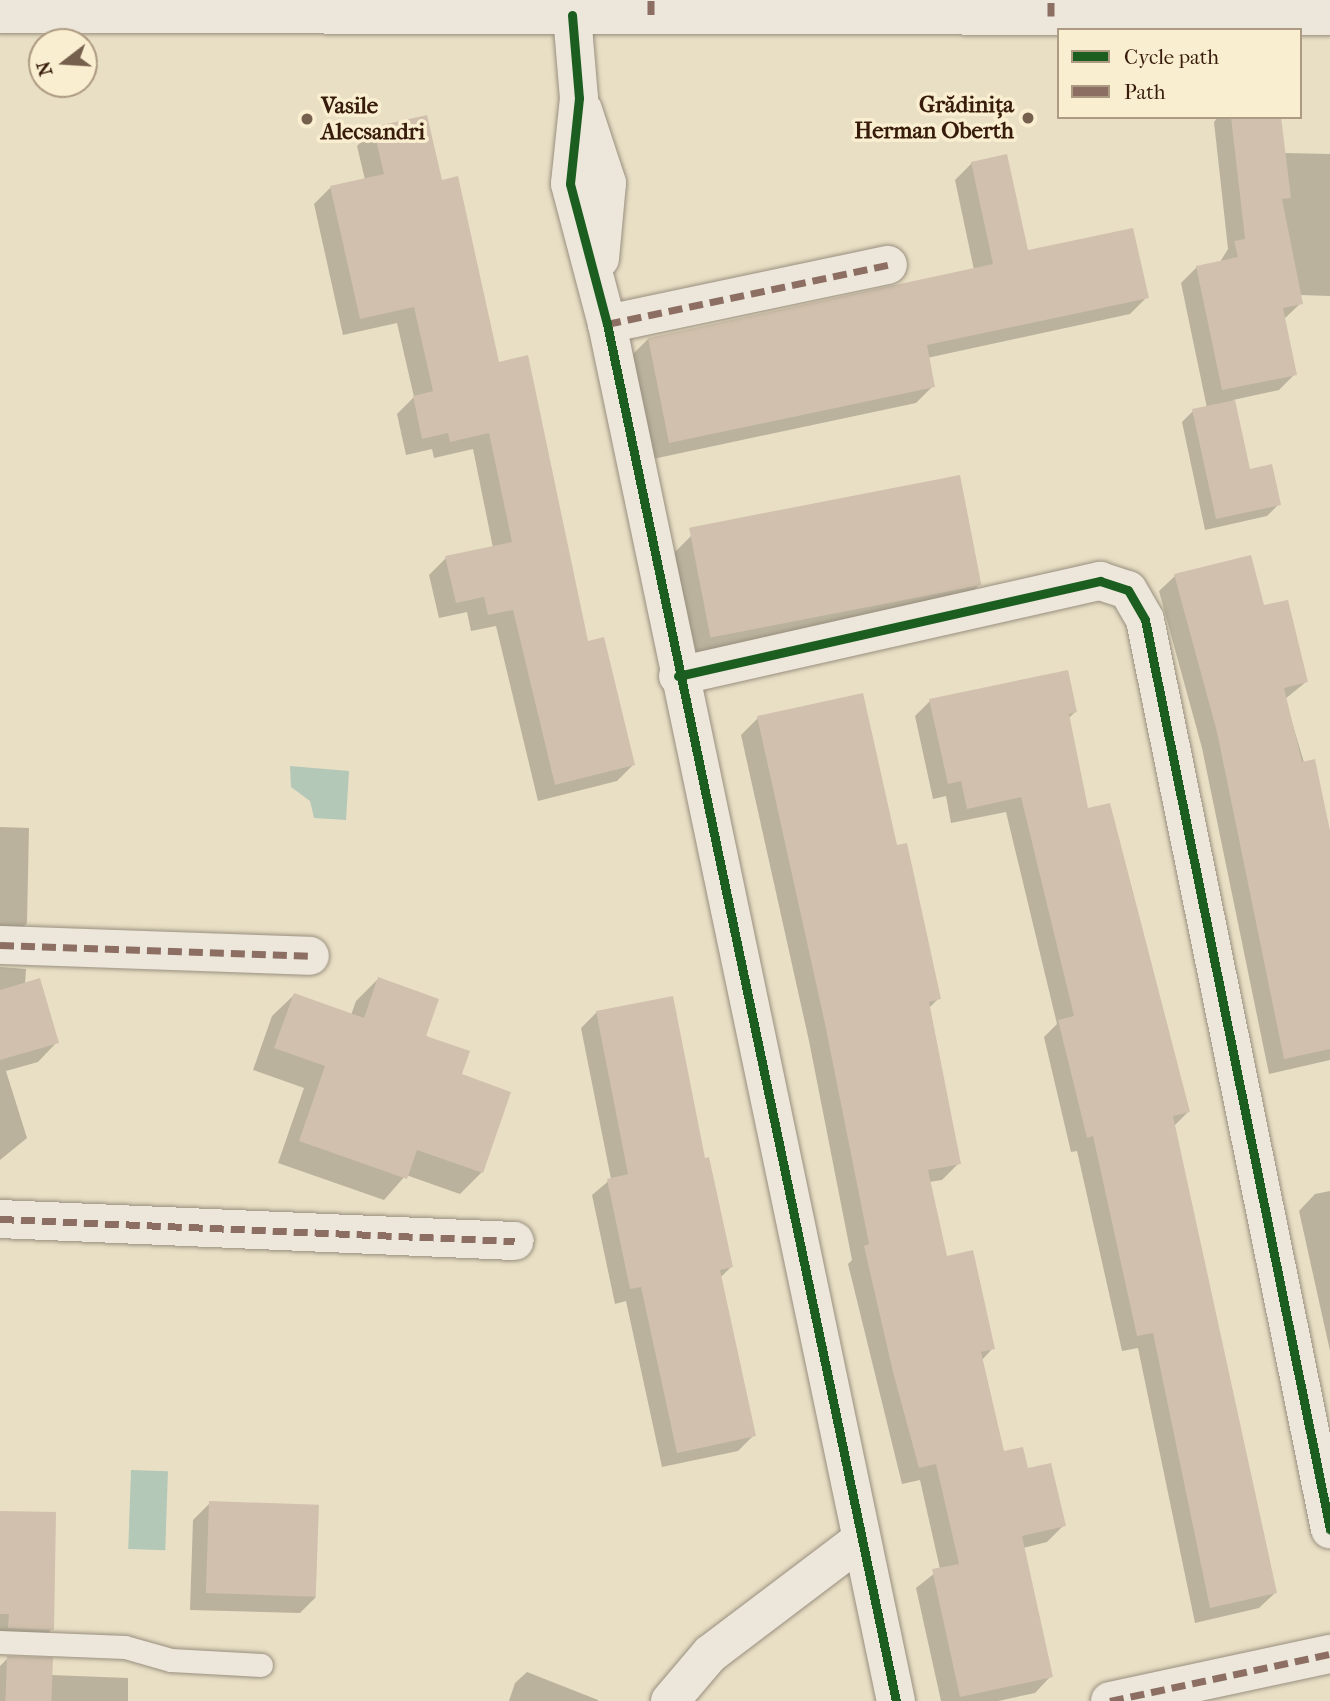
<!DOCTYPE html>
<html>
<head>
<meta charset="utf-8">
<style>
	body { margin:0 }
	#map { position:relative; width:1330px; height:1701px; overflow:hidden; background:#e9dfc5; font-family:"IM FELL French Canon",serif }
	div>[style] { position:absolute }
	.water>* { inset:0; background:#b4c8b8; transform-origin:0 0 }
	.shadow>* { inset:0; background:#0003 }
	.building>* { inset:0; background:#d0c0ad; transform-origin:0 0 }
	.roads { filter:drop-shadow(0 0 2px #998f7f) drop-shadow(0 0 2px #998f7f) }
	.lane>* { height:23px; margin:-11.5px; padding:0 11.5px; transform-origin:11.5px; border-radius:11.5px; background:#ece7da }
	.street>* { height:38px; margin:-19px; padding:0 19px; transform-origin:19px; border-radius:19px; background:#ece7da }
	.secondary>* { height:38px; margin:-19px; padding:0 19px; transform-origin:19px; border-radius:19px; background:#ece7da }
	.quiet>* { height:7px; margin-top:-3.5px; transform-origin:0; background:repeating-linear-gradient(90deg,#8d6e63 0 14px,transparent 0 21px) }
	.cycleway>* { height:9px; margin:-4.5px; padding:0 4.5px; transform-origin:4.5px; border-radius:4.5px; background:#1b5e20 }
	.dots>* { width:19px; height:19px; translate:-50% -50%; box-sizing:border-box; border:4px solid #faeed0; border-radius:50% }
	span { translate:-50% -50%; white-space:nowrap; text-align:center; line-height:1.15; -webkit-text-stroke:7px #faeed0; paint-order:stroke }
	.poi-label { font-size:23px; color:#371c0c; font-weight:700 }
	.right { translate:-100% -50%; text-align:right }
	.left { translate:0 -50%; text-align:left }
	.legend { position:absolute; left:1057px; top:28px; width:245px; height:91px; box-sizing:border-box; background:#faeed0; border:2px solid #ac9a82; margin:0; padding:9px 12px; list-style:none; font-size:21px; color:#371c0c }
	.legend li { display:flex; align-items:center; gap:14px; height:35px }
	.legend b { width:35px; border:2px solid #ac9a82 }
	.north { position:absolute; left:28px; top:28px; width:70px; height:70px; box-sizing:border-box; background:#faeed0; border:2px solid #ac9a82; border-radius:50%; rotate:253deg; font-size:19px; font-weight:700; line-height:28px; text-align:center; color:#371c0c }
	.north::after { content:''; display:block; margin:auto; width:24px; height:32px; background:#75604d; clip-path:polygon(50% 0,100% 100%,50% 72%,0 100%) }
</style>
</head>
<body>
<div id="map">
	<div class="water">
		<div style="clip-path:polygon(290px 766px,349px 771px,346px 820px,314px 818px,310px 801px,291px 787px)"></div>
		<div style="left:131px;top:1470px;width:37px;height:79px;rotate:2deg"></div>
	</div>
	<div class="shadow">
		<div style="clip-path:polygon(1218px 117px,1280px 117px,1284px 153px,1330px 154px,1330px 296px,1300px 295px,1301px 303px,1284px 319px,1295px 374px,1279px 390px,1233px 400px,1249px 471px,1279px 504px,1267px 516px,1205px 530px,1182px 422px,1193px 411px,1207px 408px,1181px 283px,1197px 267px,1220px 262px,1228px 249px,1214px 122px)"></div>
		<div style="clip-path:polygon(374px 129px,441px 182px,587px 643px,634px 764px,617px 781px,538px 801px,496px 626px,471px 631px,467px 612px,439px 618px,429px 575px,446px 558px,493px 548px,473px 449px,434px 458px,432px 449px,406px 455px,397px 414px,414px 397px,397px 323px,343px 335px,314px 204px,331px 187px,365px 180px,357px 146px)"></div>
		<div style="clip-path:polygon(972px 163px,1027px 253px,1147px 297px,1130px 314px,927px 358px,933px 386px,916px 403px,653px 459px,631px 356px,648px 339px,974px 270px,955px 180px)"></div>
		<div style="clip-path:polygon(691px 536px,980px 584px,963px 601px,697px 657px,674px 553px)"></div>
		<div style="clip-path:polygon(1175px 576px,1263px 607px,1306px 682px,1285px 699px,1330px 849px,1330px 1060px,1269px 1074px,1202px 748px,1159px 591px)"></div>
		<div style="clip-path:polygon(930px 701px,1075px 712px,1068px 719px,1087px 810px,1188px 1112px,1174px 1126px,1275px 1593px,1259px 1608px,1195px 1623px,1138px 1348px,1122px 1351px,1077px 1151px,1071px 1152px,1044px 1037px,1057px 1024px,1006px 812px,951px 823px,946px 796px,933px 799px,915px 716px)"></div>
		<div style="clip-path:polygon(758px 718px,896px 847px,939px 998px,928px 1009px,959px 1163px,942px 1180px,929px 1182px,946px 1258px,993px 1348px,981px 1361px,1003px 1453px,1026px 1470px,1064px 1525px,1047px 1542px,1023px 1548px,1051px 1676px,1035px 1693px,998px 1701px,941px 1701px,916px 1588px,940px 1569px,920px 1480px,902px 1484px,848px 1264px,852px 1260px,809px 1041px,741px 735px)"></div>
		<div style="clip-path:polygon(0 827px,29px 828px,27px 923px,7px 943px,0 943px)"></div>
		<div style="clip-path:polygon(0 967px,26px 969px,25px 984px,57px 1042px,38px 1062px,6px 1071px,27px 1138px,0 1160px)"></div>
		<div style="clip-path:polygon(378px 979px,460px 1075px,509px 1093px,481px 1173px,460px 1194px,406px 1175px,384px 1200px,278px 1163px,304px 1088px,253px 1070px,272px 1016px,294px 995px,351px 1015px,356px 1001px)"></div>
		<div style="clip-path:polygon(597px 1012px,703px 1160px,731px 1267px,720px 1278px,754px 1435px,738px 1451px,662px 1467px,626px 1301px,615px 1304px,592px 1195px,611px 1179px,581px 1028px)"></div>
		<div style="clip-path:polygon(1330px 1191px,1330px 1351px,1299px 1211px,1315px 1194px)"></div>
		<div style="clip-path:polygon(210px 1503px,316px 1597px,300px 1613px,190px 1610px,193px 1520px)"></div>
		<div style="clip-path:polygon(0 1513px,52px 1629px,35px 1646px,0 1645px)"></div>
		<div style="clip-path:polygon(8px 1658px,51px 1675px,128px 1678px,128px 1701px,0 1701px,0 1666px)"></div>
		<div style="clip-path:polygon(527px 1672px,598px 1700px,598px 1701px,509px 1701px,515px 1683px)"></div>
	</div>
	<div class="building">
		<div style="clip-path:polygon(427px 115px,442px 180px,458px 176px,499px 362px,528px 355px,588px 641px,604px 637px,635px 765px,555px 785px,513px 610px,488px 615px,484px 597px,456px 603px,445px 556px,512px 542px,489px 433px,450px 442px,448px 433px,422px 439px,413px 396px,433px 391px,414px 307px,360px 319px,330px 186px,384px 174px,373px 127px)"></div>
		<div style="clip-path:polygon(1231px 117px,1281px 117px,1291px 198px,1282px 199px,1303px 304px,1283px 308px,1297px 375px,1222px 390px,1196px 266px,1238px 257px,1234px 241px,1245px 239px)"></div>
		<div style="clip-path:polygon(1007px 154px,1028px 250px,1133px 228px,1149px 298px,927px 345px,935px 387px,669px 443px,648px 338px,993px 264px,971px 162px)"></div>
		<div style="clip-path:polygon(1235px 400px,1250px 469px,1272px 464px,1281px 505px,1216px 519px,1192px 409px)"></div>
		<div style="left:960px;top:475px;width:112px;height:276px;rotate:79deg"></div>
		<div style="clip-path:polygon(1251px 555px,1264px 605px,1288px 600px,1308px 682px,1284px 688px,1302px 762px,1315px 759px,1330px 831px,1330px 1049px,1284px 1059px,1217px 732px,1174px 574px)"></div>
		<div style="clip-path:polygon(1068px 670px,1077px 712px,1069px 714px,1088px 808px,1110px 803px,1190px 1112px,1173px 1116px,1277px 1593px,1210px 1608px,1153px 1333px,1137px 1336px,1093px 1136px,1087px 1138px,1058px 1020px,1074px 1016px,1021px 797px,967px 809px,961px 781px,948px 784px,929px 699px)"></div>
		<div style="clip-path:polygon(863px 693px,897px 845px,907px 843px,941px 999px,929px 1002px,961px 1164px,928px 1170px,947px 1256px,973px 1250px,995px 1349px,981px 1352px,1004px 1451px,1023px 1447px,1028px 1468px,1051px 1463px,1066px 1526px,1022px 1536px,1053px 1677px,960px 1697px,932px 1569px,959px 1564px,936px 1464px,919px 1468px,893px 1372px,864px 1246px,869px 1244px,825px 1024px,757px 716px)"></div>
		<div style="clip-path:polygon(378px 977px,439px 999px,426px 1036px,470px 1051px,462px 1074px,511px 1092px,483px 1173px,417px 1150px,407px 1179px,299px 1141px,325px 1066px,274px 1048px,294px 993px,364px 1018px)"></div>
		<div style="clip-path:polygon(40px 978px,59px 1043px,0 1060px,0 990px)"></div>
		<div style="clip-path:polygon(673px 996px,705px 1158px,709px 1157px,733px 1267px,720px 1270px,756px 1436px,677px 1453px,641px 1287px,630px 1289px,607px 1179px,628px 1174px,596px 1011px)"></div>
		<div style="left:209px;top:1501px;width:110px;height:92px;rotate:2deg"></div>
		<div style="clip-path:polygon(0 1511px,56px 1512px,54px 1630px,8px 1628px,9px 1614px,0 1614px)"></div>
		<div style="left:7px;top:1656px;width:46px;height:45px;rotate:2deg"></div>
	</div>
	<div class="roads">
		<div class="lane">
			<div style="left:0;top:1642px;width:125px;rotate:2.3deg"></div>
			<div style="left:125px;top:1647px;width:48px;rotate:15.8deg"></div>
			<div style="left:171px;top:1660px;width:90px;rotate:3.2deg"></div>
		</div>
		<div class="street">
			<div style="left:572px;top:15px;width:83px;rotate:85.2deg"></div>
			<div style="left:579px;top:98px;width:86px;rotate:96deg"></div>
			<div style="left:570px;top:184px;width:145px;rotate:75.2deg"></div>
			<div style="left:607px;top:324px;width:1407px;rotate:78.15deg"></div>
			<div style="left:583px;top:110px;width:77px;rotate:71.8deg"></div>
			<div style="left:607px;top:183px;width:76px;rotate:95.3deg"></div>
			<div style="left:607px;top:324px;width:287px;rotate:-11.9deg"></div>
			<div style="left:678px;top:676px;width:433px;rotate:-12.7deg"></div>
			<div style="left:1100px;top:581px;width:29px;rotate:18deg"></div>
			<div style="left:1128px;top:590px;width:34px;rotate:60deg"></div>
			<div style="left:1145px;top:620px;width:928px;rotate:78.5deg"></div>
			<div style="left:0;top:945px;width:310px;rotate:2deg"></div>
			<div style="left:0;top:1219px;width:515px;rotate:2.45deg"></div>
			<div style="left:670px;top:1701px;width:62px;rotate:-49.6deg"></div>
			<div style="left:710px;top:1654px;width:189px;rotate:-37.1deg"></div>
			<div style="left:1110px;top:1701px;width:225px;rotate:-12.1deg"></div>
		</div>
		<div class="secondary">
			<div style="left:0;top:14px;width:1330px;rotate:0.09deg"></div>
		</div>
	</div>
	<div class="quiet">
		<div style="left:651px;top:15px;width:15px;rotate:-90deg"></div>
		<div style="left:1051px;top:16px;width:16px;rotate:-90deg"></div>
		<div style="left:607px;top:324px;width:287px;rotate:-11.9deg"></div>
		<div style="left:0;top:945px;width:310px;rotate:2deg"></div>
		<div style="left:0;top:1219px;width:515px;rotate:2.45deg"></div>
		<div style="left:1110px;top:1701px;width:225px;rotate:-12.1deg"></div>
	</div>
	<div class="cycleway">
		<div style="left:572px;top:15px;width:83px;rotate:85.2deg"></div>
		<div style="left:579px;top:98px;width:86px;rotate:96deg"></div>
		<div style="left:570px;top:184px;width:145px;rotate:75.2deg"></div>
		<div style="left:607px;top:324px;width:1407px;rotate:78.15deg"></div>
		<div style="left:678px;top:676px;width:433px;rotate:-12.7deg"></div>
		<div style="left:1100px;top:581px;width:29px;rotate:18deg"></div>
		<div style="left:1128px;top:590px;width:34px;rotate:60deg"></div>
		<div style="left:1145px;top:620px;width:928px;rotate:78.5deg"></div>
	</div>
	<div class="dots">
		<div style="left:1028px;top:118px;background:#75604d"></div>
		<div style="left:307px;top:119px;background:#75604d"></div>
	</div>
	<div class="poi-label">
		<span class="right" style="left:1014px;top:118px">Grădinița<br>Herman Oberth</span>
		<span class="left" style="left:321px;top:119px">Vasile<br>Alecsandri</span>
	</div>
	<ul class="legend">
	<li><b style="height:9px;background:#1b5e20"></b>Cycle path</li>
	<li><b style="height:9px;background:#8d6e63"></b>Path</li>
	</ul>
	<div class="north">N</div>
</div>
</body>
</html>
